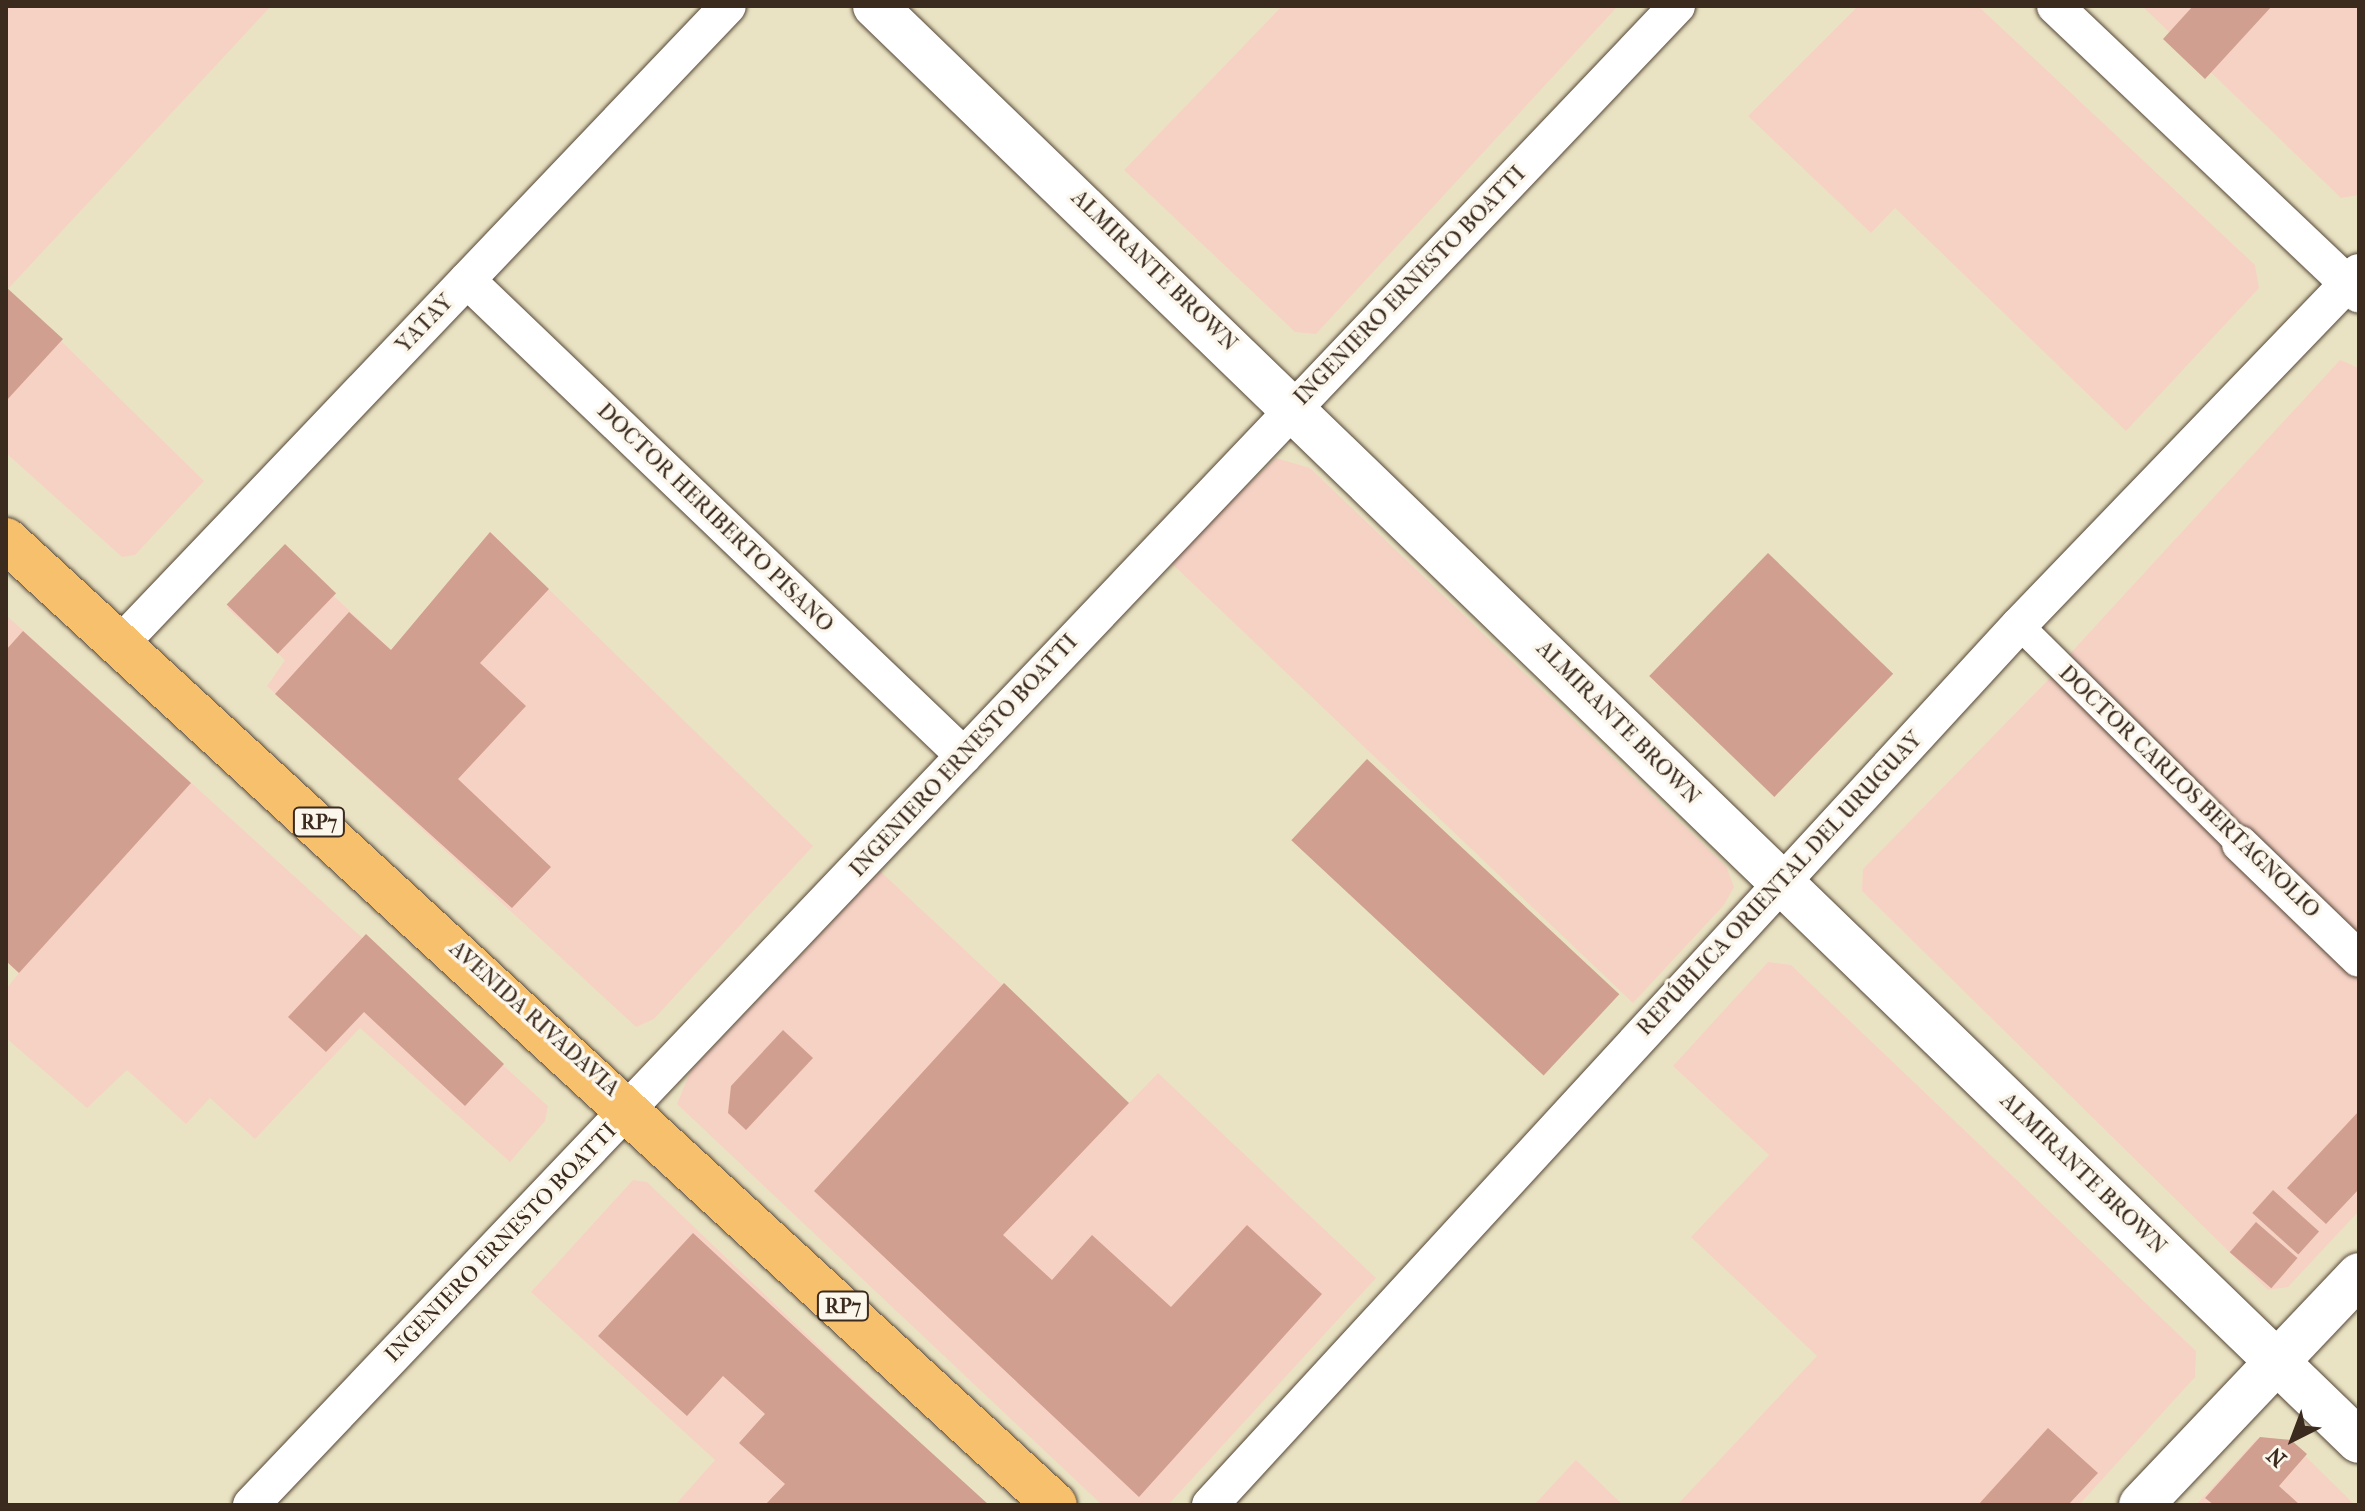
<!DOCTYPE html>
<html>
<head>
<meta charset="utf-8">
<style>
	body { margin:0 }
	#map { position:relative; width:2365px; height:1511px; overflow:hidden; background:#eae3c3; font-family:"IM FELL French Canon",serif }
	div>[style] { position:absolute }
	.built>* { inset:0; background:#f6d2c5 }
	.building>* { inset:0; background:#d09f90; transform-origin:0 0 }
	.roads { filter:drop-shadow(0 0 2px #554637) drop-shadow(0 0 2px #554637) }
	.pedestrian>* { height:28px; margin:-14px; padding:0 14px; transform-origin:14px; border-radius:14px; background:#fff }
	.minor>* { height:36px; margin:-18px; padding:0 18px; transform-origin:18px; border-radius:18px; background:#fff }
	.tertiary>* { height:44px; margin:-22px; padding:0 22px; transform-origin:22px; border-radius:22px; background:#fff }
	.primary>* { height:44px; margin:-22px; padding:0 22px; transform-origin:22px; border-radius:22px; background:#f7c06c }
	span { translate:-50% -50%; white-space:nowrap; text-align:center; line-height:1.15; -webkit-text-stroke:7px #fbf7ec; paint-order:stroke }
	.shield-label span { padding:2px 6px; background:#fbf7ec; border:2px solid; border-radius:6px; -webkit-text-stroke-width:0 }
	.shield-label { font-size:20px; color:#3b2a1e; font-weight:700 }
	.street-label { font-size:22px; color:#3b2a1e }
	.frame { position:absolute; inset:0; border:8px solid #3b2a1e; pointer-events:none }
	.north { position:absolute; left:2253px; top:1399px; width:80px; height:80px; -webkit-text-stroke:6px #fbf7ec; paint-order:stroke; rotate:222deg; font-size:22px; font-weight:700; line-height:32px; text-align:center; color:#3b2a1e }
	.north::after { content:''; display:block; margin:auto; width:28px; height:36px; background:#3b2a1e; clip-path:polygon(50% 0,100% 100%,50% 72%,0 100%) }
</style>
</head>
<body>
<div id="map">
	<div class="built">
		<div style="clip-path:polygon(6px 6px,271px 6px,8px 289px,204px 481px,135px 555px,122px 557px,6px 453px)"></div>
		<div style="clip-path:polygon(1282px 6px,1618px 6px,1316px 334px,1295px 332px,1124px 170px)"></div>
		<div style="clip-path:polygon(1858px 6px,1978px 6px,2255px 265px,2259px 288px,2126px 431px,1895px 208px,1871px 233px,1748px 116px)"></div>
		<div style="clip-path:polygon(2142px 6px,2359px 6px,2359px 195px,2341px 198px)"></div>
		<div style="clip-path:polygon(2340px 360px,2359px 368px,2359px 936px,2066px 658px)"></div>
		<div style="clip-path:polygon(1276px 458px,1310px 468px,1726px 866px,1734px 887px,1724px 905px,1633px 1003px,1169px 561px)"></div>
		<div style="clip-path:polygon(490px 532px,813px 846px,654px 1019px,636px 1027px,267px 686px,285px 660px,227px 608px,284px 549px,391px 650px)"></div>
		<div style="clip-path:polygon(6px 615px,548px 1106px,545px 1121px,510px 1162px,360px 1028px,255px 1139px,210px 1098px,186px 1124px,127px 1070px,87px 1108px,6px 1038px,6px 989px,19px 973px,6px 961px)"></div>
		<div style="clip-path:polygon(2051px 677px,2359px 977px,2359px 1211px,2288px 1287px,2268px 1290px,1862px 891px,1863px 869px)"></div>
		<div style="clip-path:polygon(880px 871px,1129px 1103px,1158px 1073px,1376px 1278px,1168px 1505px,1102px 1505px,677px 1104px,691px 1070px)"></div>
		<div style="clip-path:polygon(1768px 962px,1791px 965px,2196px 1351px,2195px 1377px,2079px 1505px,1677px 1505px,1817px 1356px,1691px 1237px,1769px 1155px,1673px 1066px)"></div>
		<div style="clip-path:polygon(633px 1180px,647px 1182px,985px 1505px,675px 1505px,715px 1460px,531px 1292px)"></div>
		<div style="clip-path:polygon(2257px 1439px,2288px 1439px,2355px 1505px,2196px 1505px)"></div>
		<div style="clip-path:polygon(1576px 1460px,1623px 1505px,1534px 1505px)"></div>
	</div>
	<div class="building">
		<div style="clip-path:polygon(2193px 6px,2272px 6px,2205px 79px,2163px 39px)"></div>
		<div style="clip-path:polygon(6px 287px,63px 339px,6px 401px)"></div>
		<div style="clip-path:polygon(490px 532px,549px 589px,480px 663px,526px 706px,458px 779px,551px 867px,512px 908px,275px 694px,349px 612px,391px 650px)"></div>
		<div style="left:285px;top:544px;width:71px;height:84px;rotate:44deg"></div>
		<div style="left:1768px;top:553px;width:174px;height:171px;rotate:44deg"></div>
		<div style="clip-path:polygon(23px 631px,191px 783px,19px 973px,6px 961px,6px 650px)"></div>
		<div style="left:1367px;top:759px;width:345px;height:111px;rotate:43deg"></div>
		<div style="clip-path:polygon(366px 934px,504px 1064px,465px 1106px,364px 1012px,326px 1052px,288px 1017px)"></div>
		<div style="clip-path:polygon(1004px 983px,1129px 1103px,1003px 1235px,1052px 1280px,1092px 1235px,1171px 1307px,1247px 1225px,1322px 1294px,1139px 1497px,814px 1191px)"></div>
		<div style="clip-path:polygon(783px 1030px,813px 1058px,746px 1130px,728px 1113px,731px 1086px)"></div>
		<div style="clip-path:polygon(2359px 1111px,2359px 1189px,2326px 1224px,2287px 1188px)"></div>
		<div style="left:2273px;top:1190px;width:62px;height:31px;rotate:42deg"></div>
		<div style="left:2256px;top:1222px;width:55px;height:40px;rotate:41deg"></div>
		<div style="clip-path:polygon(693px 1233px,867px 1394px,989px 1505px,765px 1505px,785px 1484px,739px 1443px,765px 1414px,723px 1376px,687px 1416px,598px 1336px)"></div>
		<div style="clip-path:polygon(2048px 1428px,2098px 1473px,2068px 1505px,1978px 1505px)"></div>
		<div style="clip-path:polygon(2260px 1437px,2291px 1440px,2307px 1454px,2279px 1486px,2300px 1505px,2214px 1505px,2205px 1498px)"></div>
	</div>
	<div class="roads">
		<div class="pedestrian">
			<div style="left:2019px;top:625px;width:311px;rotate:44.7deg"></div>
		</div>
		<div class="minor">
			<div style="left:2055px;top:6px;width:419px;rotate:43.5deg"></div>
			<div style="left:467px;top:280px;width:688px;rotate:43.76deg"></div>
			<div style="left:122px;top:642px;width:878px;rotate:-46.38deg"></div>
			<div style="left:2240px;top:844px;width:165px;rotate:44deg"></div>
			<div style="left:251px;top:1505px;width:2069px;rotate:-46.43deg"></div>
			<div style="left:1210px;top:1505px;width:1195px;rotate:-47.41deg"></div>
			<div style="left:2019px;top:625px;width:490px;rotate:-46.1deg"></div>
		</div>
		<div class="tertiary">
			<div style="left:875px;top:6px;width:2064px;rotate:44.04deg"></div>
			<div style="left:2141px;top:1505px;width:317px;rotate:-46.5deg"></div>
		</div>
		<div class="primary">
			<div style="left:6px;top:540px;width:1425px;rotate:42.61deg"></div>
		</div>
	</div>
	<div class="shield-label">
		<span style="left:319px;top:822px">RP7</span>
		<span style="left:843px;top:1306px">RP7</span>
	</div>
	<div class="street-label">
		<span style="left:1154px;top:271px;rotate:44deg">ALMIRANTE BROWN</span>
		<span style="left:1410px;top:286px;rotate:-46deg">INGENIERO ERNESTO BOATTI</span>
		<span style="left:425px;top:324px;rotate:-46deg">YATAY</span>
		<span style="left:715px;top:518px;rotate:44deg">DOCTOR HERIBERTO PISANO</span>
		<span style="left:1618px;top:723px;rotate:45deg">ALMIRANTE BROWN</span>
		<span style="left:964px;top:756px;rotate:-47deg">INGENIERO ERNESTO BOATTI</span>
		<span style="left:2189px;top:792px;rotate:44deg">DOCTOR CARLOS BERTAGNOLIO</span>
		<span style="left:1780px;top:884px;rotate:-47deg">REPÚBLICA ORIENTAL DEL URUGUAY</span>
		<span style="left:534px;top:1019px;rotate:42deg">AVENIDA RIVADAVIA</span>
		<span style="left:2083px;top:1174px;rotate:44deg">ALMIRANTE BROWN</span>
		<span style="left:501px;top:1243px;rotate:-46deg">INGENIERO ERNESTO BOATTI</span>
	</div>
	<div class="frame"></div>
	<div class="north">N</div>
</div>
</body>
</html>
